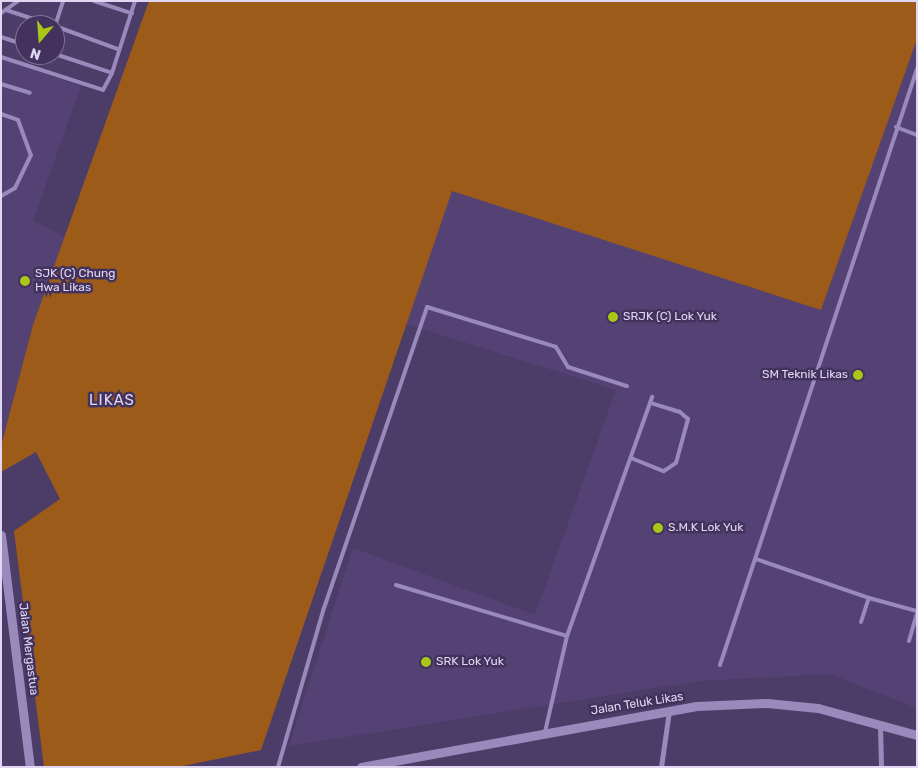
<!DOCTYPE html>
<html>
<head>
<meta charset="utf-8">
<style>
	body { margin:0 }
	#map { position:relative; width:918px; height:768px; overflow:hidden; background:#4c3c68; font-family:Rubik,sans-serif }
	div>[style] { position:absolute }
	.built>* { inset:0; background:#554275 }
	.forest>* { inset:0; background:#9d5b1a }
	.service>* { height:4px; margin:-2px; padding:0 2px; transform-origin:2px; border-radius:2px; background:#9a8abc }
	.minor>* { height:5px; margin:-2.5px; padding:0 2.5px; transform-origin:2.5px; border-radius:2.5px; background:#9a8abc }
	.tertiary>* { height:9px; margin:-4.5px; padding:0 4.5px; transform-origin:4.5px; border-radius:4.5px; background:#9a8abc }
	.dots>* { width:14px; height:14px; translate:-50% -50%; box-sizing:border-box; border:2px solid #42325d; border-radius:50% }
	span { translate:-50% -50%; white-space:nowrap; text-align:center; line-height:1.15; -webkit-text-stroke:5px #42325d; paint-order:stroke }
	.poi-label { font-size:12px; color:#e0d8f3 }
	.left { translate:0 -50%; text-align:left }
	.right { translate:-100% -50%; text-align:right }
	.street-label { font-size:12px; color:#e0d8f3 }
	.quarter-label { font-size:15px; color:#e0d8f3; letter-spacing:1px }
	.frame { position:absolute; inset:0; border:2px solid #e0d8f3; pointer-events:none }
	.north { position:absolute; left:15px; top:15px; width:50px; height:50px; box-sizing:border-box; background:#42325d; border:1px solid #817499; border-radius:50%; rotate:198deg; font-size:14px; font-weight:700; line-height:20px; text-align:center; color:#e0d8f3 }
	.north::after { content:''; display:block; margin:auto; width:18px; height:22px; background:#aac718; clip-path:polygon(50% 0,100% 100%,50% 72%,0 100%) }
</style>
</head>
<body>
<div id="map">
	<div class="built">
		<div style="clip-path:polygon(917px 39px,917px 708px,830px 674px,700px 681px,289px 746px,353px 548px,535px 615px,616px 390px,406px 324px,452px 190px,821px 310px)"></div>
		<div style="clip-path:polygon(1px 59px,81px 86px,33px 221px,65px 237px,33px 325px,1px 446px)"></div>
	</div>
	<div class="forest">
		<div style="clip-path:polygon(149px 1px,917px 1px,917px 39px,821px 310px,452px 191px,261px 750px,178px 767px,44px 767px,14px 531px,60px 499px,36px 452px,1px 472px,1px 446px,33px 325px)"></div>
	</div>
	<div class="service">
		<div style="left:94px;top:1px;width:40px;rotate:18deg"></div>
		<div style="left:6px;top:10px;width:48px;rotate:18.1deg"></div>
		<div style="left:1px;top:13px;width:21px;rotate:-35deg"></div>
		<div style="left:55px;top:26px;width:67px;rotate:20.1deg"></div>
		<div style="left:55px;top:26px;width:26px;rotate:-72deg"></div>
		<div style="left:1px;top:37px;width:25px;rotate:18deg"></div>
		<div style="left:55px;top:54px;width:60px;rotate:18.4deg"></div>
		<div style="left:1px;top:57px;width:107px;rotate:17.9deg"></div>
		<div style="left:103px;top:90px;width:19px;rotate:-62deg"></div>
		<div style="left:112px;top:73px;width:76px;rotate:-72.3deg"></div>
		<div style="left:1px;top:84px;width:30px;rotate:17deg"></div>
		<div style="left:1px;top:114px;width:18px;rotate:19deg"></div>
		<div style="left:18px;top:120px;width:37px;rotate:70deg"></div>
		<div style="left:31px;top:155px;width:37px;rotate:116deg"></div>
		<div style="left:15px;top:188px;width:16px;rotate:150deg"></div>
		<div style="left:896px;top:127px;width:22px;rotate:21deg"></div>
		<div style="left:631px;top:458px;width:35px;rotate:22deg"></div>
		<div style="left:664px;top:471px;width:14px;rotate:-34deg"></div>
		<div style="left:676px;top:463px;width:46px;rotate:-74.7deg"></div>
		<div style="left:688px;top:419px;width:11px;rotate:-139deg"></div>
		<div style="left:680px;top:412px;width:31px;rotate:-163deg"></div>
		<div style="left:756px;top:559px;width:120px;rotate:19deg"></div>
		<div style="left:869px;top:598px;width:50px;rotate:15.2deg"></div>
		<div style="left:396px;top:585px;width:178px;rotate:16.6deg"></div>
		<div style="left:567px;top:636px;width:98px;rotate:102.9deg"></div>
		<div style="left:861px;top:622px;width:25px;rotate:-72deg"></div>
		<div style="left:567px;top:636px;width:254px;rotate:-70.4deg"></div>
		<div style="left:909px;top:641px;width:29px;rotate:-74deg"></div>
		<div style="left:720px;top:665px;width:628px;rotate:-71.71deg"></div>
		<div style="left:278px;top:767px;width:162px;rotate:-73.9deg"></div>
		<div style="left:323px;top:611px;width:321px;rotate:-71.1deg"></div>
		<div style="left:427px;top:307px;width:135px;rotate:17.2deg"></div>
		<div style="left:556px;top:347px;width:23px;rotate:59deg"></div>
		<div style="left:568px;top:367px;width:62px;rotate:17.9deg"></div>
	</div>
	<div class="minor">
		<div style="left:880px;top:725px;width:42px;rotate:88.6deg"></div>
		<div style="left:661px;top:767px;width:57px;rotate:-81.9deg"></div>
	</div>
	<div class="tertiary">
		<div style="left:1px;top:535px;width:234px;rotate:82.9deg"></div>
		<div style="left:361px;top:767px;width:341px;rotate:-10.3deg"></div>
		<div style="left:697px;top:706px;width:70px;rotate:-2.5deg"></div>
		<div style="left:767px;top:703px;width:51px;rotate:5.6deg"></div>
		<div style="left:818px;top:708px;width:103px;rotate:15.3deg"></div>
	</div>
	<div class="dots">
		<div style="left:25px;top:281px;background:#aac718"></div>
		<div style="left:613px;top:317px;background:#aac718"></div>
		<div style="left:858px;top:375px;background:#aac718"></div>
		<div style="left:658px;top:528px;background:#aac718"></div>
		<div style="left:426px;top:662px;background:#aac718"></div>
	</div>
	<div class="poi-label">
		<span class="left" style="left:35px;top:281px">SJK (C) Chung<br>Hwa Likas</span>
		<span class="left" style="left:623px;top:317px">SRJK (C) Lok Yuk</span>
		<span class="right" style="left:848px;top:375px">SM Teknik Likas</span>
		<span class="left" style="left:668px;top:528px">S.M.K Lok Yuk</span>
		<span class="left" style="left:436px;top:662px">SRK Lok Yuk</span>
	</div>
	<div class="street-label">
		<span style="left:28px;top:649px;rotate:83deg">Jalan Mergastua</span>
		<span style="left:637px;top:704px;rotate:-9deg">Jalan Teluk Likas</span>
	</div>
	<div class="quarter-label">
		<span style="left:112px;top:401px">LIKAS</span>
	</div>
	<div class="frame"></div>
	<div class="north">N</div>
</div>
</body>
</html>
